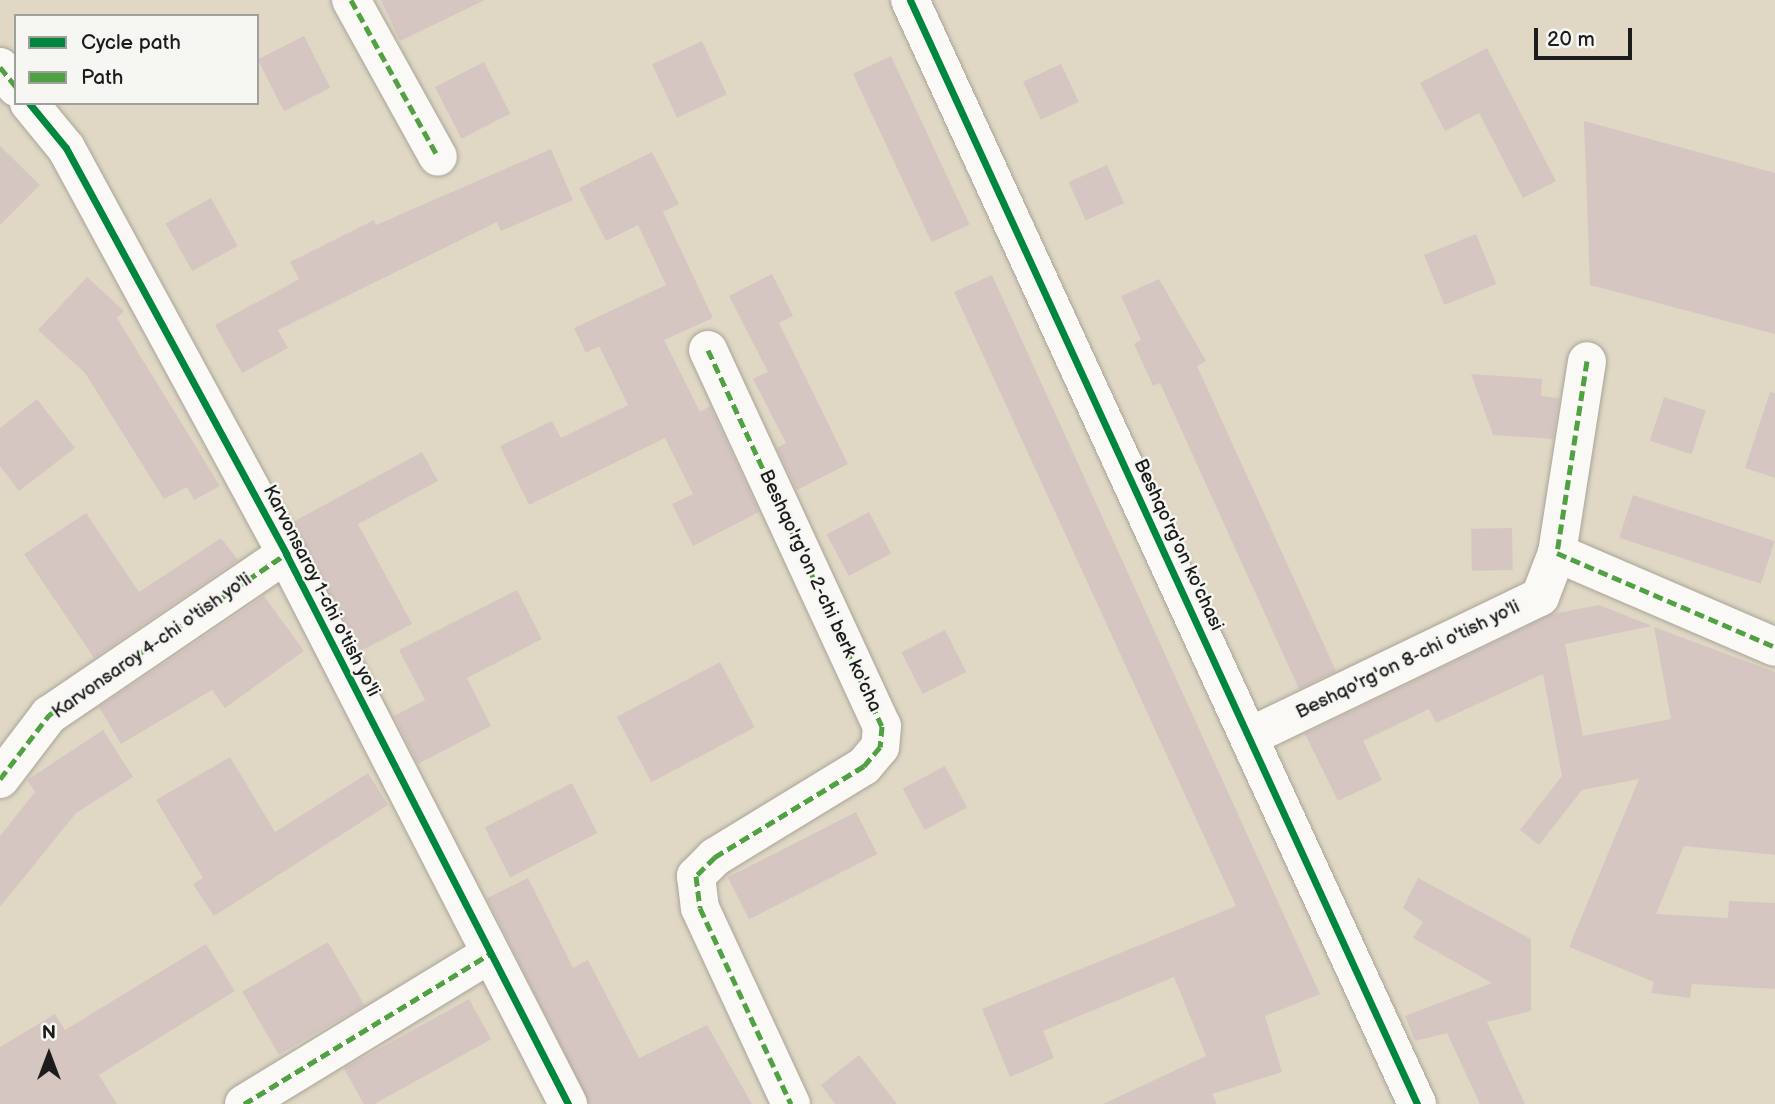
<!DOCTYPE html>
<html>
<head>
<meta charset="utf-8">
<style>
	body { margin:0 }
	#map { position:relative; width:1775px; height:1104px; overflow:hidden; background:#e0d8c5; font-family:"Balsamiq Sans",sans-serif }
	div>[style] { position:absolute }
	.building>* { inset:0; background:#d6c6c2; transform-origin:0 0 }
	.roads { filter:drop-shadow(0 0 2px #a9a498) drop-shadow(0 0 2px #a9a498) }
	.minor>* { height:38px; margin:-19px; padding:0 19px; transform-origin:19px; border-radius:19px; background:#faf9f6 }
	.quiet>* { height:5px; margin-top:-2.5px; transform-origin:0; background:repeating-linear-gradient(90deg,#4fa141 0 10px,transparent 0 15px) }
	.cycleway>* { height:7px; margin:-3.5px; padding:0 3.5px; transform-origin:3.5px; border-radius:3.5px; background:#00873e }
	span { translate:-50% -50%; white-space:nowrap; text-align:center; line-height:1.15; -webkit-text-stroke:5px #f6f6f2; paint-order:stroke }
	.street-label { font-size:19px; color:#1c1c1c }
	.legend { position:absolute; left:14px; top:14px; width:245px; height:91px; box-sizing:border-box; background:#f6f6f2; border:2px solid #9f9f9c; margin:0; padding:9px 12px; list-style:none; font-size:21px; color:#1c1c1c }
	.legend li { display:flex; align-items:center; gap:14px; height:35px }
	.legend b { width:35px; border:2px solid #9f9f9c }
	.north { position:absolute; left:14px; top:1020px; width:70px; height:70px; -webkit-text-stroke:5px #f6f6f2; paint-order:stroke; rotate:0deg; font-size:19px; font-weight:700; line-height:28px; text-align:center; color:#1c1c1c }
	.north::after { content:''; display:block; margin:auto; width:24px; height:32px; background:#1c1c1c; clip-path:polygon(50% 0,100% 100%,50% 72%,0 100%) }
	.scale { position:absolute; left:1534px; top:28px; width:98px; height:32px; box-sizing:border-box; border:4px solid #1c1c1c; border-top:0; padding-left:9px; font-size:21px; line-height:24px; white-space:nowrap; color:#1c1c1c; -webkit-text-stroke:5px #f6f6f2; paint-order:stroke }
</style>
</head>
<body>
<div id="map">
	<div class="building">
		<div style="clip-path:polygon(381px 0,485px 0,400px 41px)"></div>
		<div style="left:304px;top:36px;width:58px;height:52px;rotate:63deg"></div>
		<div style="left:702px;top:41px;width:59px;height:55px;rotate:65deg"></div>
		<div style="clip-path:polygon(1487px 48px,1556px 181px,1523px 198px,1479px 113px,1445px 131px,1420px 83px)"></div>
		<div style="left:891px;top:56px;width:186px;height:42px;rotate:65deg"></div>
		<div style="left:484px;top:62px;width:58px;height:55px;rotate:63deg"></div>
		<div style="left:1061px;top:64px;width:42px;height:42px;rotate:65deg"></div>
		<div style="clip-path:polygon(1584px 121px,1775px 173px,1775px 334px,1590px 285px)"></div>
		<div style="clip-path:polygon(0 146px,40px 185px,0 225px)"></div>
		<div style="clip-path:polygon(551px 149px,573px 200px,501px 231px,497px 222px,278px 330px,288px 348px,242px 373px,215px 325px,299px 279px,290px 262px,374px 220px,376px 225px)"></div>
		<div style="clip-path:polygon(652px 152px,679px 204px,663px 212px,713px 318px,664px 340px,700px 412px,710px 406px,759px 512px,693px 546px,672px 504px,693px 494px,665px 438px,529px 505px,500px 446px,552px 421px,561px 438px,628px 405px,599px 346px,586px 353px,574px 328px,666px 285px,638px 225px,606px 241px,579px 188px)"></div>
		<div style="left:1107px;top:165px;width:42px;height:42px;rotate:66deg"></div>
		<div style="left:211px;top:198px;width:55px;height:52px;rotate:61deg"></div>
		<div style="left:1476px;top:234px;width:54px;height:56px;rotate:68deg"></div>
		<div style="clip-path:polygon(772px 274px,793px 316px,779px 323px,848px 464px,797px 490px,777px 448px,786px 443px,753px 379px,768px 372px,729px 296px)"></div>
		<div style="clip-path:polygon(992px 275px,1320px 994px,1265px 1016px,1282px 1072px,1212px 1094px,1217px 1104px,1103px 1104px,1206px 1056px,1174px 977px,1043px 1031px,1054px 1058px,1010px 1077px,982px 1009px,1236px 906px,954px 292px)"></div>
		<div style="clip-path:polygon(87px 277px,124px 311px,117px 318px,220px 486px,194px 500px,187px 487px,164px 499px,85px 373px,38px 330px)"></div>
		<div style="clip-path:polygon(1159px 279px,1206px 361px,1197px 366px,1336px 671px,1299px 689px,1160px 383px,1153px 386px,1134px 344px,1141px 340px,1121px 296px)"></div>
		<div style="clip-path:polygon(1471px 374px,1542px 379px,1541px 396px,1559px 398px,1553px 439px,1493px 435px)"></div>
		<div style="clip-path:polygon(1770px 392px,1775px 393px,1775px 478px,1745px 468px)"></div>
		<div style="left:1664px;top:397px;width:44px;height:46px;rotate:18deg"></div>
		<div style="clip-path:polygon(37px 399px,75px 448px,19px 491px,0 466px,0 428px)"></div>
		<div style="clip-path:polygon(422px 452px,438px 481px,358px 524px,412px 624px,361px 651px,293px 522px)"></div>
		<div style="left:1633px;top:495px;width:149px;height:45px;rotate:18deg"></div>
		<div style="left:869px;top:512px;width:47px;height:48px;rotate:62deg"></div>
		<div style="clip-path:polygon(86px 513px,139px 592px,221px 538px,238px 560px,94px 658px,24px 554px)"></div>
		<div style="left:1512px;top:528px;width:42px;height:41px;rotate:89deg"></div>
		<div style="clip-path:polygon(517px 590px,542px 639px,467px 678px,491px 726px,418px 764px,394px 716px,425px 700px,399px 650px)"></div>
		<div style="clip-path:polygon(264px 596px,304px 651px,225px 708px,212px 690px,121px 744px,99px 707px)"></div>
		<div style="clip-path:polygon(1599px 605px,1652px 626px,1565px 644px,1583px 736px,1671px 719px,1654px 627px,1775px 672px,1775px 855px,1684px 846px,1656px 914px,1728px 918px,1729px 901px,1775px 903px,1775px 989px,1692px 984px,1690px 998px,1651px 993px,1654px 982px,1569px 947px,1639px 779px,1582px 790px,1539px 845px,1520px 830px,1562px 776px,1543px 674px,1436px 723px,1429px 709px,1363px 741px,1382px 780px,1338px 801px,1305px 734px,1552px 614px)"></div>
		<div style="left:945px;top:630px;width:47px;height:49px;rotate:63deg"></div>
		<div style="left:720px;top:662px;width:74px;height:117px;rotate:62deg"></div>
		<div style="clip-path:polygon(103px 730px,133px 777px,76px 813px,0 907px,0 836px,35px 792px,27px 780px)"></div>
		<div style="clip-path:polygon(230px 757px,275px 832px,368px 773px,388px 805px,214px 916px,193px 884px,203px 878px,156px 800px)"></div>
		<div style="left:945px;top:766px;width:47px;height:48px;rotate:62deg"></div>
		<div style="left:572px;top:783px;width:56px;height:98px;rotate:63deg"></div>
		<div style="left:856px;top:812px;width:47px;height:144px;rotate:63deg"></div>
		<div style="clip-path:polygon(528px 878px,573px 968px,588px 960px,639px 1058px,707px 1025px,752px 1104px,590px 1104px,487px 898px)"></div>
		<div style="clip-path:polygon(1418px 878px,1531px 939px,1531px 1011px,1487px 1022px,1525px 1104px,1480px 1104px,1447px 1033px,1415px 1041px,1405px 1016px,1492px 983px,1413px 938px,1423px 922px,1403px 908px)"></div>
		<div style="left:328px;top:942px;width:73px;height:99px;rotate:60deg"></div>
		<div style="clip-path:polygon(206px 944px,235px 991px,99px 1075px,117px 1104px,0 1104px,0 1047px,55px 1014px,65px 1030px)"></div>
		<div style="left:469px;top:999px;width:46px;height:143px;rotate:61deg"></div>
		<div style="clip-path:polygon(859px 1055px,897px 1104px,835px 1104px,821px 1085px)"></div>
	</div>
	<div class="roads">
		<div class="minor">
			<div style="left:351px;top:0;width:179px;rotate:61deg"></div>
			<div style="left:910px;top:0;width:1215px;rotate:65.33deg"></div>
			<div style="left:0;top:67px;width:26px;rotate:51deg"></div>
			<div style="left:29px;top:103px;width:58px;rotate:50.6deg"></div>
			<div style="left:66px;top:148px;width:462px;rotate:61.5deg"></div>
			<div style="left:286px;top:554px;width:618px;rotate:62.85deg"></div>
			<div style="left:708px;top:350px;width:414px;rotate:65.2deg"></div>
			<div style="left:882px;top:726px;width:21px;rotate:95deg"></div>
			<div style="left:880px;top:747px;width:25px;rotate:130deg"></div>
			<div style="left:864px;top:766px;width:175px;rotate:148.6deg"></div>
			<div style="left:715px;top:857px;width:27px;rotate:135deg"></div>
			<div style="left:696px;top:876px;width:32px;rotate:83deg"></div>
			<div style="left:700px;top:908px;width:216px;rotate:65.1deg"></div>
			<div style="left:1557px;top:553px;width:237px;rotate:23.3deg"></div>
			<div style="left:1249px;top:737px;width:323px;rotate:-25.7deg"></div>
			<div style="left:1540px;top:597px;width:47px;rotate:-68.9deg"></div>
			<div style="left:1557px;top:553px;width:194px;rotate:-81.1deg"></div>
			<div style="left:0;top:779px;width:81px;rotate:-52.6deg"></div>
			<div style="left:49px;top:715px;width:287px;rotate:-34.2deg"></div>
			<div style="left:244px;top:1104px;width:288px;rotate:-31.4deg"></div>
		</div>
	</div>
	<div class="quiet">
		<div style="left:351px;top:0;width:179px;rotate:61deg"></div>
		<div style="left:0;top:67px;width:26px;rotate:51deg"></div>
		<div style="left:708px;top:350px;width:414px;rotate:65.2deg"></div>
		<div style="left:882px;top:726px;width:21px;rotate:95deg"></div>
		<div style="left:880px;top:747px;width:25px;rotate:130deg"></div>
		<div style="left:864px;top:766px;width:175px;rotate:148.6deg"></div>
		<div style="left:715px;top:857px;width:27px;rotate:135deg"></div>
		<div style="left:696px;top:876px;width:32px;rotate:83deg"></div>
		<div style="left:700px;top:908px;width:216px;rotate:65.1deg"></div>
		<div style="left:1587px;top:361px;width:194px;rotate:98.9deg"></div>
		<div style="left:1557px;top:553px;width:237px;rotate:23.3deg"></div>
		<div style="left:0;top:779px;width:81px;rotate:-52.6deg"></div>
		<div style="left:49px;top:715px;width:287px;rotate:-34.2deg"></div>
		<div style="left:244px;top:1104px;width:288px;rotate:-31.4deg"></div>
	</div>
	<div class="cycleway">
		<div style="left:910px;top:0;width:1215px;rotate:65.33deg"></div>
		<div style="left:29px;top:103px;width:58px;rotate:50.6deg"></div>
		<div style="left:66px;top:148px;width:462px;rotate:61.5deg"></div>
		<div style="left:286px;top:554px;width:618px;rotate:62.85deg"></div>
	</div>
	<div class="street-label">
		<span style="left:1178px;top:545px;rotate:65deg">Beshqo'rg'on ko'chasi</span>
		<span style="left:321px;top:591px;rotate:63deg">Karvonsaroy 1-chi o'tish yo'li</span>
		<span style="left:820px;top:591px;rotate:65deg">Beshqo'rg'on 2-chi berk ko'cha</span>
		<span style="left:152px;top:646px;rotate:-35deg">Karvonsaroy 4-chi o'tish yo'li</span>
		<span style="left:1408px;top:660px;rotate:-26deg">Beshqo'rg'on 8-chi o'tish yo'li</span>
	</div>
	<ul class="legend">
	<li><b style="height:9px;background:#00873e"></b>Cycle path</li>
	<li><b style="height:9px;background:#4fa141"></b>Path</li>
	</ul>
	<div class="north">N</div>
	<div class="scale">20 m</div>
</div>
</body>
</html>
